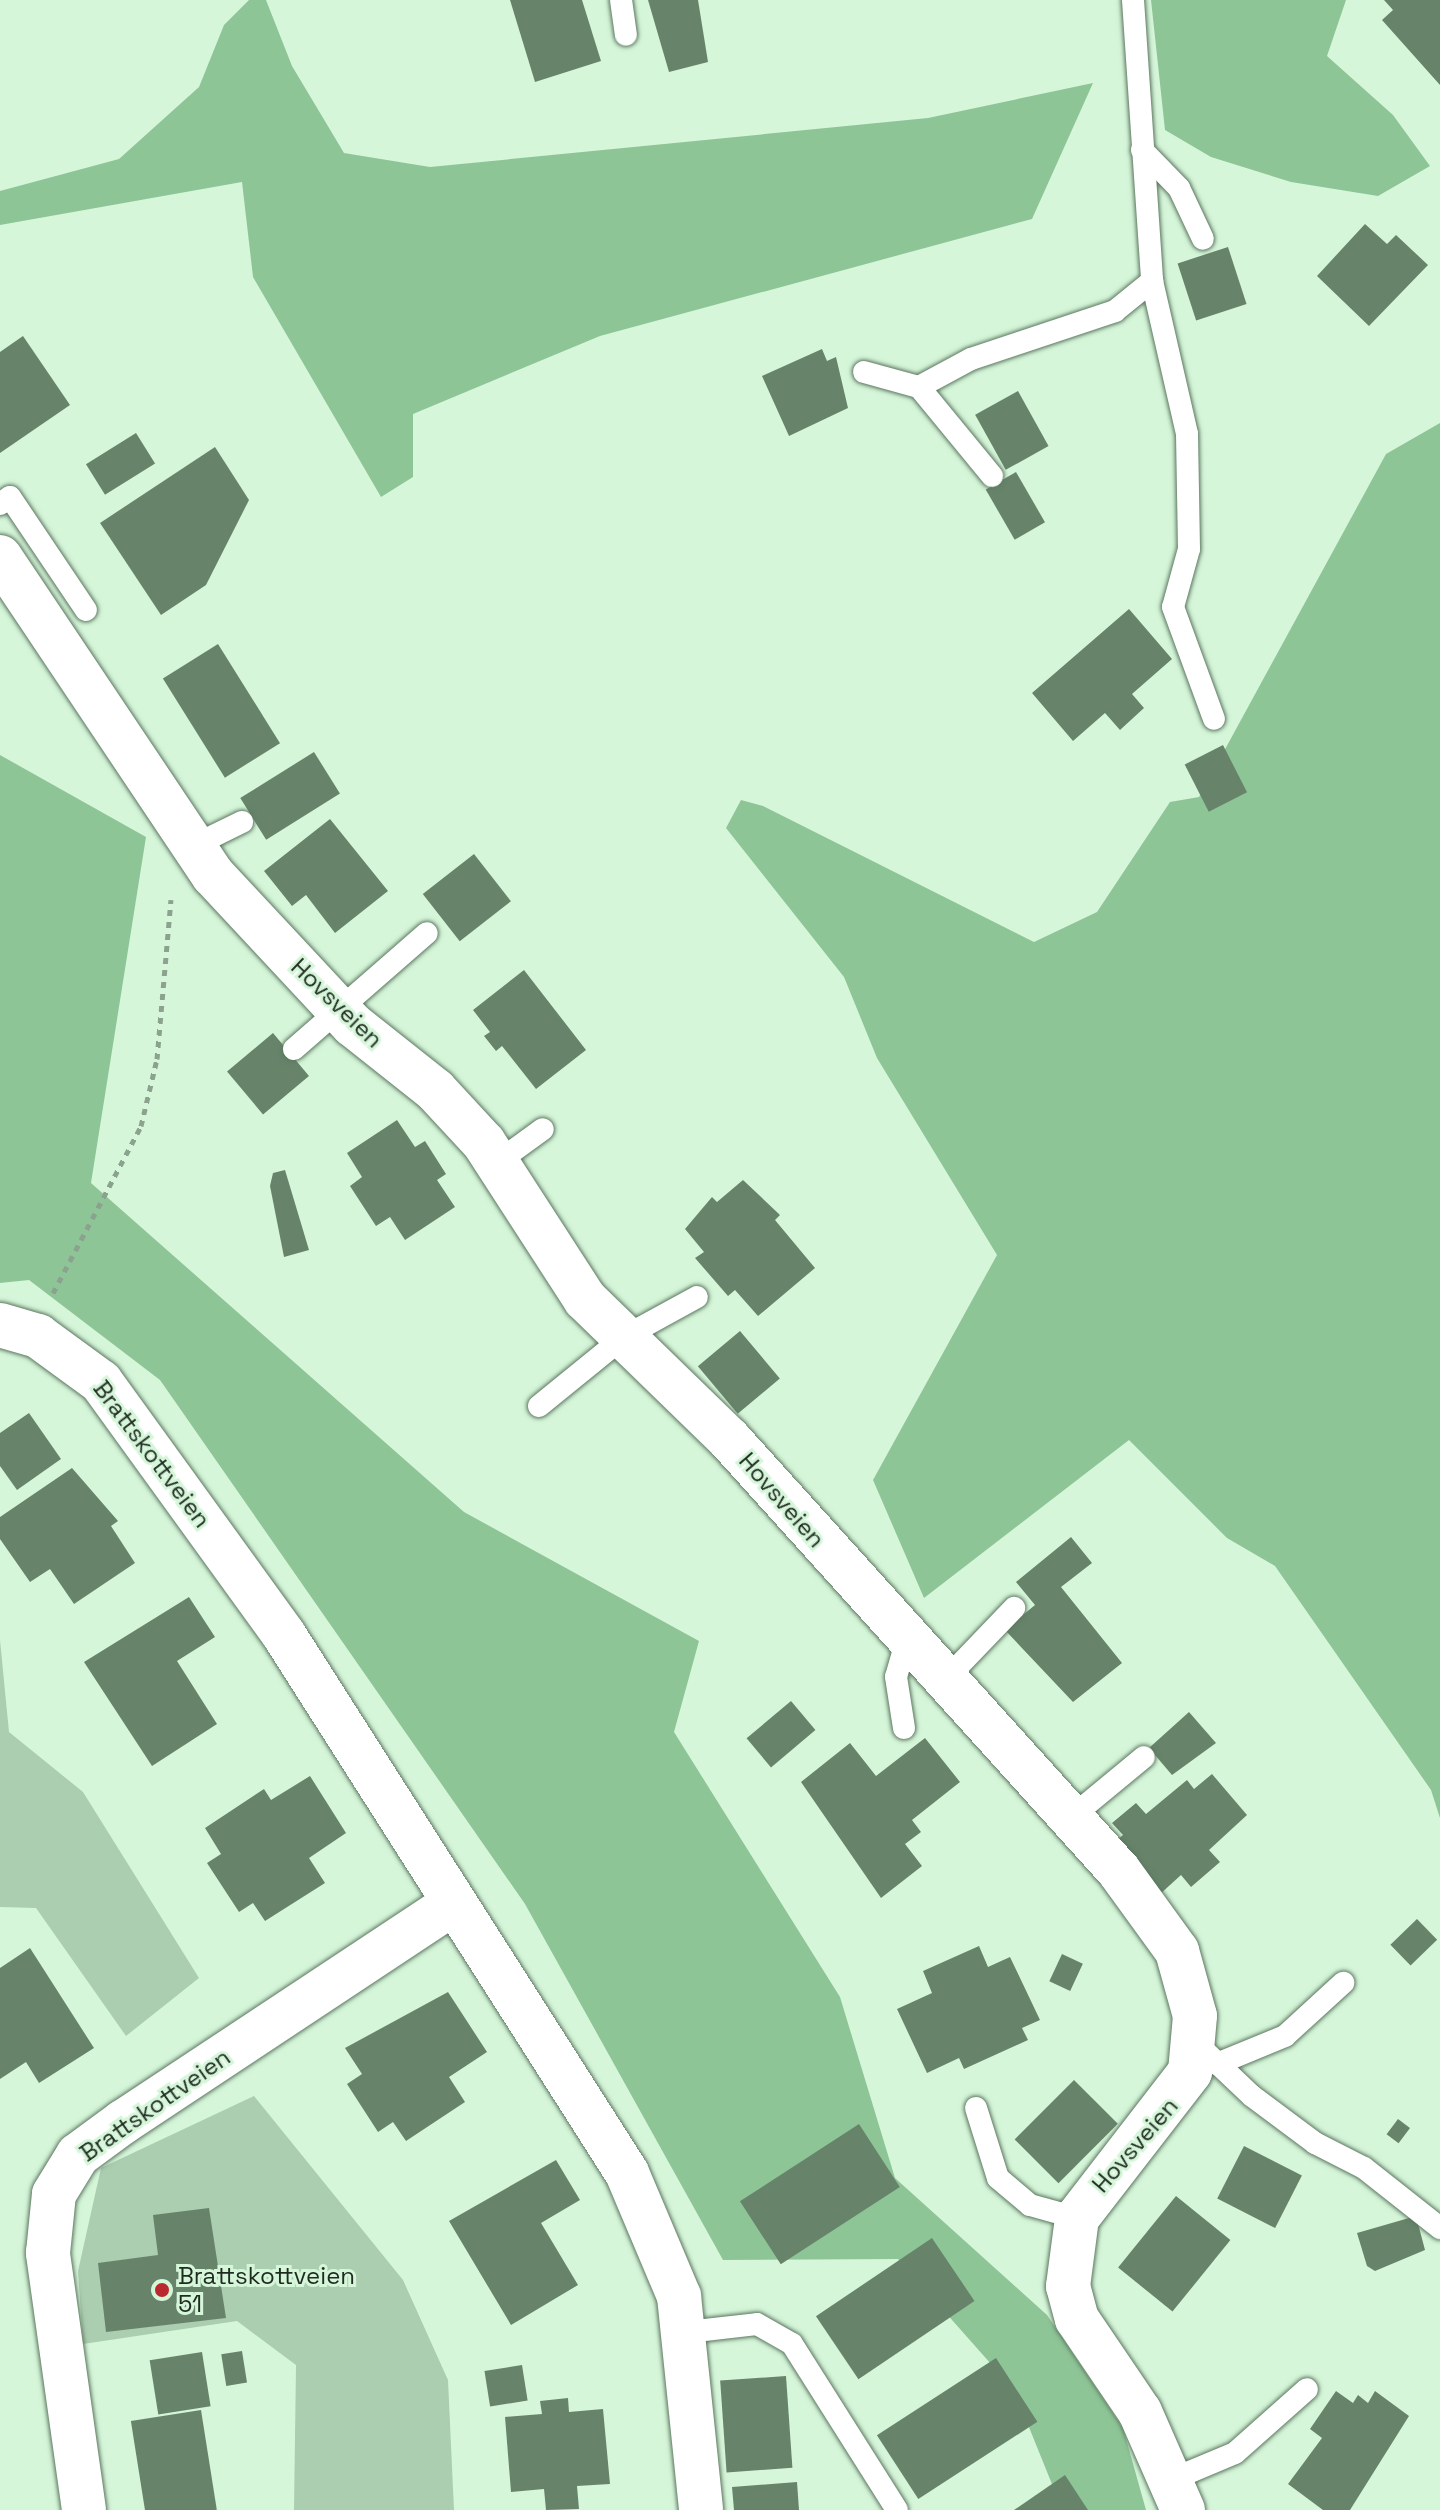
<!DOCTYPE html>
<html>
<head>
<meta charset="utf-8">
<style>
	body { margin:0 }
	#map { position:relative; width:1440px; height:2510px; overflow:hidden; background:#d6f6da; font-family:"Space Grotesk",sans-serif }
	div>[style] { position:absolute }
	.green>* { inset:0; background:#abcdb0 }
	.forest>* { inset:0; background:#8ec597 }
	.building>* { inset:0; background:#67846b; transform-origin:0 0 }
	.path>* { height:5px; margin-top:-2.5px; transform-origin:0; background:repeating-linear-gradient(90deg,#8ba38e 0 6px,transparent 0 12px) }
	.roads { filter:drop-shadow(0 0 2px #5b775f) drop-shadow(0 0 2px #5b775f) }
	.service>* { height:22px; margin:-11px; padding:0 11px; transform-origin:11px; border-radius:11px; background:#fff }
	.minor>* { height:44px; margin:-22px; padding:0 22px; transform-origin:22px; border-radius:22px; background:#fff }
	.dots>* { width:22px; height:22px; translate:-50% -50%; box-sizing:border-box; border:4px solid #d6f6da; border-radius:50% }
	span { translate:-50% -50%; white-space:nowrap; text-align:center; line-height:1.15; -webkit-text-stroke:6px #d6f6da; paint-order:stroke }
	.street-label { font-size:24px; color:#1f2b21 }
	.poi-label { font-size:24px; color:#1f2b21 }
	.left { translate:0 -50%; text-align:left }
</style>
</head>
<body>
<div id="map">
	<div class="green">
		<div style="clip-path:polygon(0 1640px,9px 1732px,83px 1792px,199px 1978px,126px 2036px,36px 1908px,0 1907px)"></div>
		<div style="clip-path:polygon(254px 2096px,403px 2280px,448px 2380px,454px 2510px,294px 2510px,296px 2365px,237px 2321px,83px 2344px,78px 2271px,101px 2168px)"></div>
	</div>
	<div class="forest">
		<div style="clip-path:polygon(249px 0,266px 0,292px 66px,344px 153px,430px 167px,928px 118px,1093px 83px,1032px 219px,600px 336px,413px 414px,413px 477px,381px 497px,253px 277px,242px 182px,0 225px,0 191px,119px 159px,199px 87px,224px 25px)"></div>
		<div style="clip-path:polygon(1151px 0,1346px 0,1327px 56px,1393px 115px,1430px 166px,1378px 196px,1291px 182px,1211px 157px,1165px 130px)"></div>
		<div style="clip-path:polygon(1440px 423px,1440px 1818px,1431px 1790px,1275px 1566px,1227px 1538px,1129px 1440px,924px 1598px,873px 1480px,997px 1255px,877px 1058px,844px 977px,726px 828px,741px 800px,763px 806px,1034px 942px,1097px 912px,1170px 802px,1199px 797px,1386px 454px)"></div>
		<div style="clip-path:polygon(0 755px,146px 837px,91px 1183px,464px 1512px,699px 1641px,674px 1732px,840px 1997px,895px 2178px,1047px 2315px,1123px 2428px,1146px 2510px,1035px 2510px,1060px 2504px,1014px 2390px,898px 2259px,723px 2260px,525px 1904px,160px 1380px,29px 1280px,0 1283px)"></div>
	</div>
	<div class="building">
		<div style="clip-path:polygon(510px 0,582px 0,601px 61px,535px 82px)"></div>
		<div style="clip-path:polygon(648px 0,698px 0,708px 62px,669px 72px)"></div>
		<div style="clip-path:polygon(1384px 0,1440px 0,1440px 85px,1382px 20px,1393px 10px)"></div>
		<div style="clip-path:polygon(1365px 224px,1387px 244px,1396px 235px,1428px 265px,1369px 326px,1317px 276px)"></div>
		<div style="left:1228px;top:247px;width:60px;height:53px;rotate:72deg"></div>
		<div style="clip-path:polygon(23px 336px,70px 405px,0 453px,0 352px)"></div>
		<div style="clip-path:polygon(822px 349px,827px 361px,836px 357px,848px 408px,789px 436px,762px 376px)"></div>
		<div style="left:1018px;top:391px;width:63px;height:49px;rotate:61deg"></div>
		<div style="left:136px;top:433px;width:36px;height:59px;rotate:58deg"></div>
		<div style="clip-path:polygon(215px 447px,249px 500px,206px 585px,161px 615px,100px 523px)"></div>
		<div style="left:1016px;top:472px;width:58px;height:35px;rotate:60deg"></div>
		<div style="clip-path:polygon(1129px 609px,1172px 659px,1132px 694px,1144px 708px,1120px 730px,1105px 713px,1073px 741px,1032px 693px)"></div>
		<div style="left:218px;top:644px;width:117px;height:65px;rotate:58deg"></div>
		<div style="left:1223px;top:745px;width:53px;height:43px;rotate:63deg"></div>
		<div style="left:314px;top:752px;width:49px;height:87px;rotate:58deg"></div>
		<div style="clip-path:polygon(330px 819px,388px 891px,335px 933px,306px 895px,292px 906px,264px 871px)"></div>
		<div style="left:474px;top:854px;width:60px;height:65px;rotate:52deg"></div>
		<div style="clip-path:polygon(524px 970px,586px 1050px,536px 1089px,502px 1046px,496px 1051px,484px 1036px,490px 1032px,473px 1010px)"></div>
		<div style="left:273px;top:1033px;width:56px;height:60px;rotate:50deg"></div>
		<div style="clip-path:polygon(397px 1120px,415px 1147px,425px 1141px,446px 1174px,437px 1180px,455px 1207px,405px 1240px,390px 1217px,376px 1226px,350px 1186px,362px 1177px,347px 1153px)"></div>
		<div style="clip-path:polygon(285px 1170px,309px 1250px,284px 1257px,270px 1186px,273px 1173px)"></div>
		<div style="clip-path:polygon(743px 1180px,780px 1215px,775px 1220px,815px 1268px,758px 1316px,735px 1290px,728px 1296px,695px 1258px,704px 1252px,685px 1229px,712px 1197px,717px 1202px)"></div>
		<div style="left:740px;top:1331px;width:62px;height:55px;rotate:50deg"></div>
		<div style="clip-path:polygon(29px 1413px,61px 1459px,17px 1490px,0 1466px,0 1433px)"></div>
		<div style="clip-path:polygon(72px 1468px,118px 1521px,111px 1526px,135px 1563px,74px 1604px,50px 1569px,30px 1582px,0 1539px,0 1517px)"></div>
		<div style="clip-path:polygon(1071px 1537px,1092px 1563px,1061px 1587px,1122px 1663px,1073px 1702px,1005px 1630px,1035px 1605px,1016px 1582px)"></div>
		<div style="clip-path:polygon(189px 1597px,215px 1637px,177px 1661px,217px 1724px,152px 1766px,84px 1662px)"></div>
		<div style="left:791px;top:1701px;width:38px;height:58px;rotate:50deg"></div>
		<div style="clip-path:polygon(1189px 1712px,1216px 1743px,1172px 1775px,1149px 1748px)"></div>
		<div style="clip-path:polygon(925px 1738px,960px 1782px,912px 1820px,921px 1832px,905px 1844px,922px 1866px,881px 1898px,801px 1782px,850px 1743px,876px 1776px)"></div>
		<div style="clip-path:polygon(1212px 1774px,1247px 1815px,1209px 1850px,1220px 1862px,1191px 1887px,1181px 1875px,1159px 1895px,1115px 1842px,1123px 1835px,1112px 1823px,1136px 1803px,1146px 1814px,1187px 1780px,1194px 1789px)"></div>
		<div style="clip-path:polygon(310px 1776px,346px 1833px,309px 1858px,325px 1883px,265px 1921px,253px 1903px,239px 1912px,207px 1863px,221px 1854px,205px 1828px,264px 1789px,271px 1800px)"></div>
		<div style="left:1417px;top:1919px;width:29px;height:37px;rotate:46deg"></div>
		<div style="clip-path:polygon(979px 1946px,988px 1967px,1010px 1957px,1040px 2020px,1022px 2028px,1028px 2040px,964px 2069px,959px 2058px,927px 2073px,897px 2009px,932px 1993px,923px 1971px)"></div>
		<div style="clip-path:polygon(30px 1948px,94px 2048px,39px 2083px,26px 2062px,0 2079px,0 1968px)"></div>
		<div style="left:1062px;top:1954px;width:23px;height:30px;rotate:25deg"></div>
		<div style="clip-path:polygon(448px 1992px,487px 2052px,449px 2077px,465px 2102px,406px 2141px,393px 2122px,378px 2132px,347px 2084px,362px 2074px,345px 2048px)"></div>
		<div style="left:1074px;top:2080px;width:62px;height:84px;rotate:45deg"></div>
		<div style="left:1398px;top:2119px;width:15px;height:19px;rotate:37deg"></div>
		<div style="left:859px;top:2124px;width:75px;height:142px;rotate:57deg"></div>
		<div style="left:1244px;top:2146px;width:65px;height:59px;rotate:27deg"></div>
		<div style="clip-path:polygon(556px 2160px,580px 2200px,541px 2223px,578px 2285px,511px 2325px,449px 2221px)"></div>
		<div style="left:1176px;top:2196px;width:70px;height:92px;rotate:39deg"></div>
		<div style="clip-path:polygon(209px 2208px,226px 2318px,106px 2332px,98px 2263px,158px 2255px,153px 2215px)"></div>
		<div style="clip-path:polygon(1416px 2216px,1425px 2250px,1375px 2271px,1367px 2266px,1357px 2233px)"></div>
		<div style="left:932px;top:2238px;width:76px;height:140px;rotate:56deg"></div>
		<div style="left:242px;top:2351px;width:32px;height:21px;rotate:81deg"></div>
		<div style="left:202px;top:2352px;width:55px;height:53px;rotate:81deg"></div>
		<div style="left:996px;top:2358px;width:76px;height:142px;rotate:57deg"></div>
		<div style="left:522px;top:2365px;width:36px;height:38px;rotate:81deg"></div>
		<div style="left:786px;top:2376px;width:92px;height:66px;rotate:86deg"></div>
		<div style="clip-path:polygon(1336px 2391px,1353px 2403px,1358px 2395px,1368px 2403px,1375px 2391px,1409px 2416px,1350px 2510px,1323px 2510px,1288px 2484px,1322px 2438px,1310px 2429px)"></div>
		<div style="clip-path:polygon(568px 2398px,569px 2412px,603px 2409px,610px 2484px,577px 2486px,579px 2509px,546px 2510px,544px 2489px,511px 2492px,505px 2417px,542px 2414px,540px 2401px)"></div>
		<div style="left:201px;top:2410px;width:101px;height:71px;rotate:81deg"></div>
		<div style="clip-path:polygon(1065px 2475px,1088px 2510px,1014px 2510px)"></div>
		<div style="clip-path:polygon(797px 2482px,799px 2510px,734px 2510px,732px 2487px)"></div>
	</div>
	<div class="path">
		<div style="left:53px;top:1293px;width:189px;rotate:-62.2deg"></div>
		<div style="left:141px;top:1126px;width:69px;rotate:-76.6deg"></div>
		<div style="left:157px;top:1059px;width:160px;rotate:-85deg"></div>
	</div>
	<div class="roads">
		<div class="service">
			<div style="left:621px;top:0;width:35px;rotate:82deg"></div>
			<div style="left:1133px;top:0;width:282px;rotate:86.1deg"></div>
			<div style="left:1152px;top:281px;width:157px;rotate:77.1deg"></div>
			<div style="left:1187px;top:434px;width:115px;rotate:89deg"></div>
			<div style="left:1189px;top:549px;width:60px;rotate:105.4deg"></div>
			<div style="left:1173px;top:607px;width:119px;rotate:69.9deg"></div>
			<div style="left:1142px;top:150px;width:53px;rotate:45.8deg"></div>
			<div style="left:1179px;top:188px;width:56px;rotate:64.8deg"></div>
			<div style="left:864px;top:372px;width:57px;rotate:15.3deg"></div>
			<div style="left:919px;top:387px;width:59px;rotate:-28.3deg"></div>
			<div style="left:971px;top:359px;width:152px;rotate:-18.4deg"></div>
			<div style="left:1115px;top:311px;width:48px;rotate:-39deg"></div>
			<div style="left:919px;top:387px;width:115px;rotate:50.6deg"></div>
			<div style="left:0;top:504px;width:12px;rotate:-35deg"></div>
			<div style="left:10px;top:497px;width:136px;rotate:56.1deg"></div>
			<div style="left:191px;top:847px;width:57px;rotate:-26.1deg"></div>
			<div style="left:294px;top:1049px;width:176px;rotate:-41.1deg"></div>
			<div style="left:499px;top:1161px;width:54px;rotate:-36deg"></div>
			<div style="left:539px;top:1406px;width:109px;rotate:-39.1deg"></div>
			<div style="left:624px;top:1337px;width:83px;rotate:-28.7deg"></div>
			<div style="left:945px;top:1680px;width:100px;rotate:-46.2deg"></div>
			<div style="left:904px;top:1728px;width:52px;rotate:-98.9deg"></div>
			<div style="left:896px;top:1677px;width:36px;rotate:-74deg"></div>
			<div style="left:1069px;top:1819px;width:97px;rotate:-39.6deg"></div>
			<div style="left:1195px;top:2042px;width:79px;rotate:43.5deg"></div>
			<div style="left:1252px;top:2096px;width:79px;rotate:36.7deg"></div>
			<div style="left:1315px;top:2143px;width:55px;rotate:27deg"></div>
			<div style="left:1364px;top:2168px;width:97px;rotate:38.3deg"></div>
			<div style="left:1217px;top:2064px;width:74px;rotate:-22.4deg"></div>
			<div style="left:1285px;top:2036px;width:79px;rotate:-42.4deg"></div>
			<div style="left:976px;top:2108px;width:73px;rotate:72.6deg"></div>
			<div style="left:998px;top:2178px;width:42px;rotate:40.2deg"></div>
			<div style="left:1030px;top:2205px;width:49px;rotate:15.5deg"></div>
			<div style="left:687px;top:2332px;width:70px;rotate:-6.5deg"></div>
			<div style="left:757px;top:2324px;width:40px;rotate:29.7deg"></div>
			<div style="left:792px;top:2344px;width:196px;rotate:57.7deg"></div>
			<div style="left:1173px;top:2479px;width:67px;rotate:-22.8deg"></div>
			<div style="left:1235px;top:2453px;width:96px;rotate:-41.6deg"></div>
		</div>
		<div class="minor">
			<div style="left:0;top:557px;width:383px;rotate:56.2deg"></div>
			<div style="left:213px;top:875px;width:205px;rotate:47deg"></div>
			<div style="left:353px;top:1025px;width:105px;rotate:38.4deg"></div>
			<div style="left:435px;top:1090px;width:72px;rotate:47.2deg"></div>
			<div style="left:484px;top:1143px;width:186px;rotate:57.1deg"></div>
			<div style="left:585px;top:1299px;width:201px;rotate:44.2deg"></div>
			<div style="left:729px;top:1439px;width:582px;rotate:47.92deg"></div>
			<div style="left:1119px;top:1871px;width:99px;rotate:54.1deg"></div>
			<div style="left:1177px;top:1951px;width:67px;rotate:74.5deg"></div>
			<div style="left:1195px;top:2016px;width:56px;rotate:95.1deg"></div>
			<div style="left:1190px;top:2072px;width:185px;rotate:127.7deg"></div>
			<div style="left:1077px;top:2218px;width:69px;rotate:97.5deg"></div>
			<div style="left:1068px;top:2286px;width:34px;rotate:75deg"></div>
			<div style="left:1077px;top:2319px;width:112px;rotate:55.9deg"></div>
			<div style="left:1140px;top:2412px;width:107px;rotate:66.3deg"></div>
			<div style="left:0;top:1325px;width:40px;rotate:16deg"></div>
			<div style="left:38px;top:1336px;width:78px;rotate:36.1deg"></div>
			<div style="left:101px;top:1382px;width:312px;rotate:54.1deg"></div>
			<div style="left:284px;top:1635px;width:638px;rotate:57.48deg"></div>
			<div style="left:627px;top:2173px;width:134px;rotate:67.1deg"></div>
			<div style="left:679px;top:2296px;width:215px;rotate:84.1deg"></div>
			<div style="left:84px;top:2510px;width:260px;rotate:-98deg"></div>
			<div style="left:48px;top:2253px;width:59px;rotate:-84.2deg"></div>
			<div style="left:54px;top:2194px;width:46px;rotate:-58.4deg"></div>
			<div style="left:78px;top:2155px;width:56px;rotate:-36.3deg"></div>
			<div style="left:123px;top:2122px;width:397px;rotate:-33.5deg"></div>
		</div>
	</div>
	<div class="dots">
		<div style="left:162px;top:2290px;background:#b9292f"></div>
	</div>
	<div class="street-label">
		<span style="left:337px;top:1003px;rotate:44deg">Hovsveien</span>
		<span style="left:152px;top:1454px;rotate:53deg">Brattskottveien</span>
		<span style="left:782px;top:1500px;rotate:49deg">Hovsveien</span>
		<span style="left:155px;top:2105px;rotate:-35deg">Brattskottveien</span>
		<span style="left:1135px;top:2145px;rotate:-49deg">Hovsveien</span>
	</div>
	<div class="poi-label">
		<span class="left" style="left:178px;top:2290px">Brattskottveien<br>51</span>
	</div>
</div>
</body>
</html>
